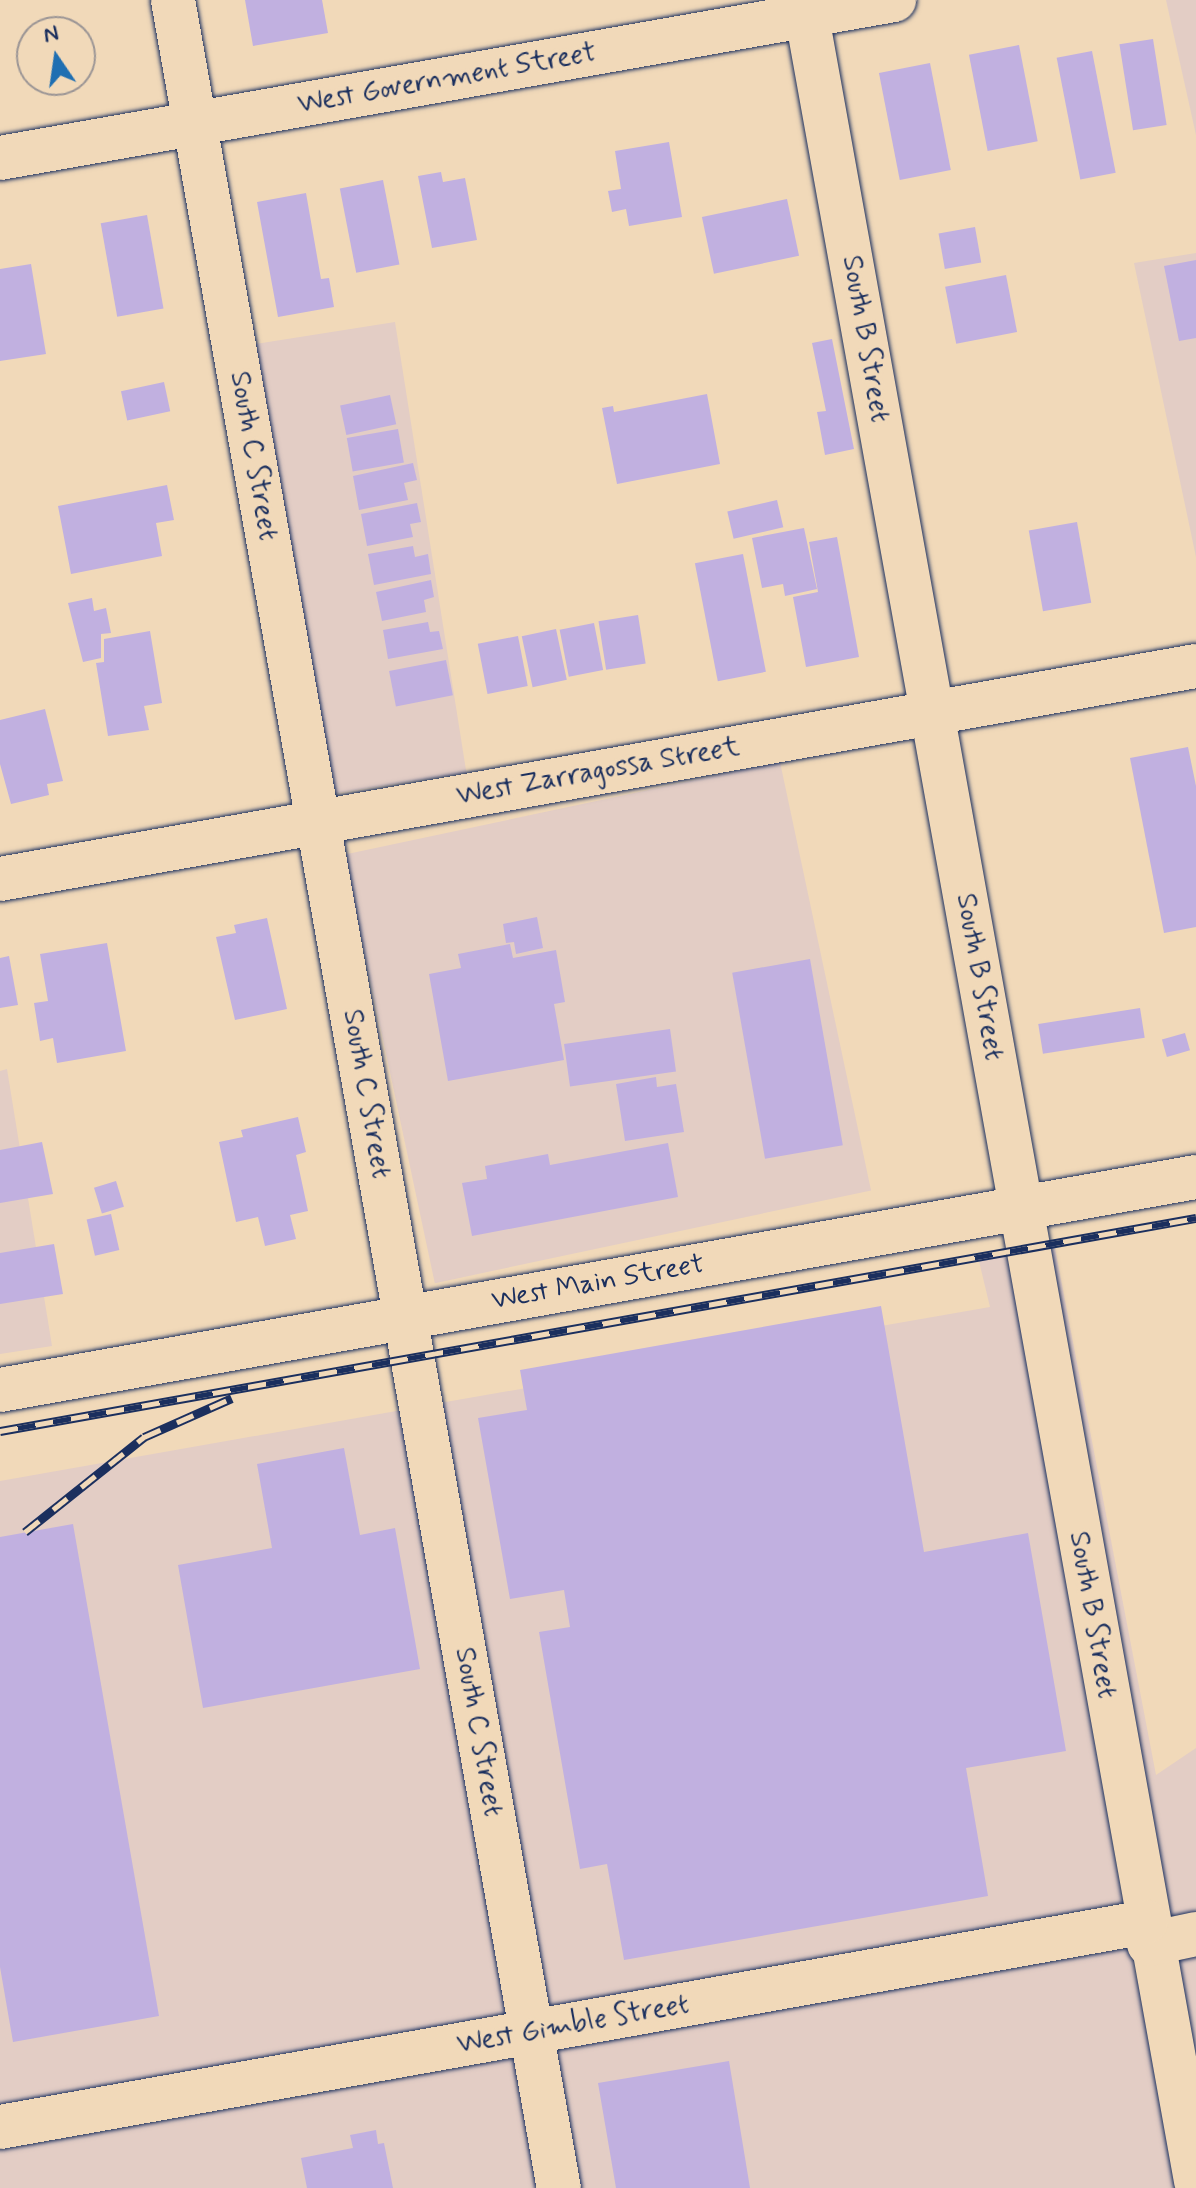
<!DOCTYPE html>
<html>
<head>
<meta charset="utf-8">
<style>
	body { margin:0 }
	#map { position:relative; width:1196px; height:2188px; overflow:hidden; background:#f1d9b9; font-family:Mynerve,sans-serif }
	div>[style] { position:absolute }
	.built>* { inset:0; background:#e3cdc5; transform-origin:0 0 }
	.building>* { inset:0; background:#c1b0e0; transform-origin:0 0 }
	.roads { filter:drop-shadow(0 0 2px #1b2f5e) drop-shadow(0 0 2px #1b2f5e) }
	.minor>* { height:44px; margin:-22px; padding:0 22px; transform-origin:22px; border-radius:22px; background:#f1d9b9 }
	.major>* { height:44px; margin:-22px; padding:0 22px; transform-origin:22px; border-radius:22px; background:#f1d9b9 }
	.rail>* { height:9px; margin-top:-4.5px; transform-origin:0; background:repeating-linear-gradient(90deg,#f1d9b9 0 18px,#1b2f5e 0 36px); box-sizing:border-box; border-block:2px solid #1b2f5e }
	span { translate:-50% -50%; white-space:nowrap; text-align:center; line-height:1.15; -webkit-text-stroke:7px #f1d9b9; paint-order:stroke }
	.street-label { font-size:28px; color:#1b2f5e }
	.north { position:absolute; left:16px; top:16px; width:80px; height:80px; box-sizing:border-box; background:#f1d9b9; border:2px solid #9b9595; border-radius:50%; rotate:347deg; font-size:22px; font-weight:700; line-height:32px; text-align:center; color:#1b2f5e }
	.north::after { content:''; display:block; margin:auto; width:28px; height:36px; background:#1f6fb2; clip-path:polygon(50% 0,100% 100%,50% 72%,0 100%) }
</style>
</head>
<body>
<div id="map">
	<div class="built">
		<div style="clip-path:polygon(1166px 0,1196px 0,1196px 135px)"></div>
		<div style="clip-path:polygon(1196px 253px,1196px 557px,1134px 263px)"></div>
		<div style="left:395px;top:322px;width:456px;height:144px;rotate:81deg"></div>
		<div style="left:780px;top:762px;width:438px;height:446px;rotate:78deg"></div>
		<div style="clip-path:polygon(7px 1069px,52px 1346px,0 1354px,0 1071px)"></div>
		<div style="clip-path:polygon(1054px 1243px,1156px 1775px,1196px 1748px,1196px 2188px,579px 2188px,554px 2050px,1130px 1948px,1136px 1979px,1174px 1972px,1047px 1244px)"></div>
		<div style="clip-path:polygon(1008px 1251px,1123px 1903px,546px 2007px,440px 1403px,990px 1307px,978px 1257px)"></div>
		<div style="clip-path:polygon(402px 1410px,508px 2013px,0 2105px,0 1481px)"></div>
		<div style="clip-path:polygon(516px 2058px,540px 2188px,0 2188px,0 2150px)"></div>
	</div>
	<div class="building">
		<div style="clip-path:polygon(245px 0,322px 0,328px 33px,253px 46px)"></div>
		<div style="left:1153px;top:39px;width:87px;height:34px;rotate:81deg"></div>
		<div style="left:1019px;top:45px;width:98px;height:51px;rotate:79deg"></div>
		<div style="left:1092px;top:51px;width:124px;height:36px;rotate:79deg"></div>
		<div style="left:930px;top:63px;width:109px;height:52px;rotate:79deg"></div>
		<div style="clip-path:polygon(669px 142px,682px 217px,629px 226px,626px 209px,612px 212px,608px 191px,621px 189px,615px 151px)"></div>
		<div style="clip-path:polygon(441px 172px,443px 182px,465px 178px,477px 240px,432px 248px,418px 176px)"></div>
		<div style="left:383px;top:180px;width:86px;height:44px;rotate:79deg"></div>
		<div style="clip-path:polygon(306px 193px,321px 279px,329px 278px,334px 307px,278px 317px,257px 202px)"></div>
		<div style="left:787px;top:199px;width:58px;height:87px;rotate:78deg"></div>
		<div style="left:147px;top:215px;width:95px;height:47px;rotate:80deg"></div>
		<div style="left:975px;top:227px;width:36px;height:37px;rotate:80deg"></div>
		<div style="clip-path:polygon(1196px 260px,1196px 338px,1179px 341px,1164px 266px)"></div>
		<div style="clip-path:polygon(31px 264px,46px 354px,0 361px,0 269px)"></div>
		<div style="left:1006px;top:275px;width:58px;height:62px;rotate:79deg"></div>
		<div style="clip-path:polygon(832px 339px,854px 449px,825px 455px,817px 412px,826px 411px,812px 343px)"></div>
		<div style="left:164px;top:382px;width:30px;height:44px;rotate:78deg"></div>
		<div style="clip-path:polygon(707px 394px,720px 464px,617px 484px,602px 408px,613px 406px,614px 412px)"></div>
		<div style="left:390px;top:395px;width:30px;height:51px;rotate:78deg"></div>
		<div style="left:398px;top:429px;width:34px;height:52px;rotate:80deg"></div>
		<div style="clip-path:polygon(413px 463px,417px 480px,404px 483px,408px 500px,359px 510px,353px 476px)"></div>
		<div style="clip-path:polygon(167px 485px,174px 520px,156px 523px,162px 556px,71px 574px,58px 506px)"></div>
		<div style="left:777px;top:500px;width:28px;height:51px;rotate:77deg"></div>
		<div style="clip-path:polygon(417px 503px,421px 522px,410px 524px,413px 537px,367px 546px,361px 514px)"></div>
		<div style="left:1077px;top:522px;width:82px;height:49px;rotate:80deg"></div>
		<div style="clip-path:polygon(804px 528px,817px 589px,785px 596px,783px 584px,762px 588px,752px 538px)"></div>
		<div style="clip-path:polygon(837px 537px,859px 657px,806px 667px,793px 597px,818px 592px,809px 542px)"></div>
		<div style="clip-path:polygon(413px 546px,415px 557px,428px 554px,431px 574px,374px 585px,368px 554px)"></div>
		<div style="left:743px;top:554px;width:120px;height:49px;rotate:79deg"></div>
		<div style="clip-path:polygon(431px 580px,434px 597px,424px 600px,426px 612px,382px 621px,376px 592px)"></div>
		<div style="clip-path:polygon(92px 598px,94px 611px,106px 608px,111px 633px,101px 634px,101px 658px,83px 662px,68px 603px)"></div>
		<div style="left:638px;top:615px;width:49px;height:40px;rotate:81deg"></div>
		<div style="clip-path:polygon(428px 622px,430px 632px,439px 631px,443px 649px,388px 659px,383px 630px)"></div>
		<div style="left:594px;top:623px;width:48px;height:35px;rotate:79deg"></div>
		<div style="left:556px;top:629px;width:52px;height:35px;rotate:78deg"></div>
		<div style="clip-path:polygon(150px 631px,162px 703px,144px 706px,149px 730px,108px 736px,96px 663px,104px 662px,104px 639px)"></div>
		<div style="left:518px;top:636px;width:51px;height:41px;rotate:79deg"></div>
		<div style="left:446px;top:660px;width:36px;height:58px;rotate:79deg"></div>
		<div style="clip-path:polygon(45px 709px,63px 781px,47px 784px,49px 795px,11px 804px,0 764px,0 720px)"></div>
		<div style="clip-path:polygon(1188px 747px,1196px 786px,1196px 927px,1164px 933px,1130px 758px)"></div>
		<div style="clip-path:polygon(537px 917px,543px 948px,516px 954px,514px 942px,506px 943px,503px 924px)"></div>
		<div style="clip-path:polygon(267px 918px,287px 1009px,235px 1020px,216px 937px,236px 933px,234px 925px)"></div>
		<div style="clip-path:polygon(107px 943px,126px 1051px,57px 1063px,53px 1038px,40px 1041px,34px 1003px,48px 1001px,40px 954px)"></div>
		<div style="clip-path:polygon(510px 944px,513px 958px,556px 950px,565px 1002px,554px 1004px,564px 1060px,448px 1081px,429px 974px,461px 968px,458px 954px)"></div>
		<div style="clip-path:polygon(9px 956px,18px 1005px,0 1008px,0 958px)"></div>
		<div style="left:810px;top:959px;width:189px;height:79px;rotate:80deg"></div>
		<div style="left:1140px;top:1008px;width:30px;height:103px;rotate:81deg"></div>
		<div style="left:670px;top:1029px;width:43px;height:107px;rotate:82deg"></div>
		<div style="left:1185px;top:1033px;width:18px;height:24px;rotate:74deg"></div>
		<div style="clip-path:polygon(656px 1077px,657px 1087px,676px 1084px,684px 1132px,625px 1141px,616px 1084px)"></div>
		<div style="clip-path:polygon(298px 1117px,306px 1152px,296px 1155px,308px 1211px,290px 1215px,296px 1239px,265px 1246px,258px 1217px,236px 1222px,219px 1142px,243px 1137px,241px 1130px)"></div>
		<div style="clip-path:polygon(42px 1142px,53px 1194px,0 1203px,0 1150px)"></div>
		<div style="clip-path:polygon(668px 1143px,678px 1197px,472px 1236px,462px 1183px,487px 1179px,485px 1166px,548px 1154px,550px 1165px)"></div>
		<div style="left:116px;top:1181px;width:27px;height:23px;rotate:73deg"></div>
		<div style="left:111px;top:1214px;width:37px;height:25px;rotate:77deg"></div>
		<div style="clip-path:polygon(54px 1244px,63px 1294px,0 1304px,0 1253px)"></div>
		<div style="clip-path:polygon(881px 1306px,924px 1552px,1028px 1533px,1066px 1751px,966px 1768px,988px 1896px,624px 1960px,607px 1864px,580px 1869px,539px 1632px,570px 1627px,564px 1590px,510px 1599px,478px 1418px,527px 1410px,520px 1370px)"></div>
		<div style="clip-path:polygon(344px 1448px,360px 1535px,395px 1528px,420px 1669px,203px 1708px,178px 1565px,272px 1548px,257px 1464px)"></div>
		<div style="clip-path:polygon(73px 1524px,159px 2016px,13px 2042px,0 1967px,0 1537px)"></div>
		<div style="clip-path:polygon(729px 2061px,750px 2188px,616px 2188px,598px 2083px)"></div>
		<div style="clip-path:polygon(376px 2130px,378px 2144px,384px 2143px,393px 2188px,307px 2188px,301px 2158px,353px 2148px,350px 2135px)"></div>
	</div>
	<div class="roads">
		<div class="minor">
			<div style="left:173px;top:0;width:2222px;rotate:80deg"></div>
			<div style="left:804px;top:0;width:2216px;rotate:79.81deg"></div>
			<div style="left:0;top:158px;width:908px;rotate:-10.02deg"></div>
			<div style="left:0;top:879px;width:1215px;rotate:-10.1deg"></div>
			<div style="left:1149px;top:1944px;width:48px;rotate:-12deg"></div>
			<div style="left:0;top:2127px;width:1164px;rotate:-10.14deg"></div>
		</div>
		<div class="major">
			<div style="left:0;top:1390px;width:1215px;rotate:-10.1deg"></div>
		</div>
	</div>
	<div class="rail">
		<div style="left:0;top:1431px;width:1215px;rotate:-10.1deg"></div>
		<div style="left:25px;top:1532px;width:152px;rotate:-38.6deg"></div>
		<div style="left:144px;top:1437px;width:96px;rotate:-23.9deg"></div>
	</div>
	<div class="street-label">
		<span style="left:447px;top:79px;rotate:-10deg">West Government Street</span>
		<span style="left:865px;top:339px;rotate:80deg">South B Street</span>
		<span style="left:253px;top:456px;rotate:80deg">South C Street</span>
		<span style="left:598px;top:772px;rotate:-10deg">West Zarragossa Street</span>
		<span style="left:979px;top:977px;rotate:80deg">South B Street</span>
		<span style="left:366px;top:1094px;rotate:80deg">South C Street</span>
		<span style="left:598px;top:1283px;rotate:-10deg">West Main Street</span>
		<span style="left:1092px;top:1615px;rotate:80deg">South B Street</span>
		<span style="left:478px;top:1732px;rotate:80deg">South C Street</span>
		<span style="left:573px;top:2025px;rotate:-10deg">West Gimble Street</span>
	</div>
	<div class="north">N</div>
</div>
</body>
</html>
